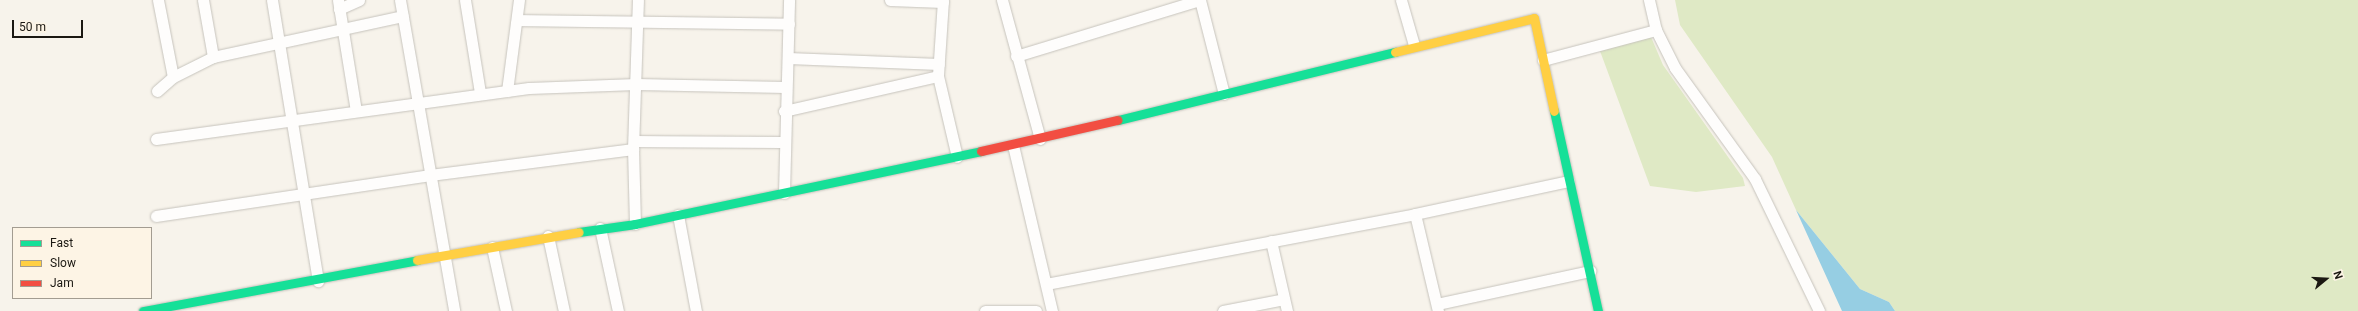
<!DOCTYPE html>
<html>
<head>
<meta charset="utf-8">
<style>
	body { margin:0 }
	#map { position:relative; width:2358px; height:311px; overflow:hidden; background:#f7f3eb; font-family:Roboto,sans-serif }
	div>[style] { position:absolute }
	.green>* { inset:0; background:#dfe9c5 }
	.water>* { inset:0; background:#96cee3 }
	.roads { filter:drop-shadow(0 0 1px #c6c3bc) drop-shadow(0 0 1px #c6c3bc) }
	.street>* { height:11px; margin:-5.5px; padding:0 5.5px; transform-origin:5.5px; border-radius:5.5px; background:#fefdfc }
	.fast>* { height:9px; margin:-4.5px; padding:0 4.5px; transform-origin:4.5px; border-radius:4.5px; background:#16e098 }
	.slow>* { height:9px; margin:-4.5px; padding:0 4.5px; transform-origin:4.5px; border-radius:4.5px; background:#ffcf43 }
	.jam>* { height:9px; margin:-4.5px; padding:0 4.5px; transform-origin:4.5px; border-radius:4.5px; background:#f24e42 }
	span { translate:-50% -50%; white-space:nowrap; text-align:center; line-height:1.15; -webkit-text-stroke:3.5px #fdf4e5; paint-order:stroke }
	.legend { position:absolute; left:12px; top:227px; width:140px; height:72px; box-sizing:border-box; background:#fdf4e5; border:1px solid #a39c91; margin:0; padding:5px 7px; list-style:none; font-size:12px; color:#1b1812 }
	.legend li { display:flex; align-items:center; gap:8px; height:20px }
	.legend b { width:20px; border:1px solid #a39c91 }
	.north { position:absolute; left:2306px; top:259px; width:40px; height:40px; -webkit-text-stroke:3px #fdf4e5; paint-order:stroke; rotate:72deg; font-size:11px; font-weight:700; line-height:16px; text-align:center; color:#1b1812 }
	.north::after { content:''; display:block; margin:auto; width:14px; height:18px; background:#1b1812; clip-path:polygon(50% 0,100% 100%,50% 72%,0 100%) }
	.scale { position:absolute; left:12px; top:20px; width:71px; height:18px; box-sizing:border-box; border:2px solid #1b1812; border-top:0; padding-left:5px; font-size:12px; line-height:14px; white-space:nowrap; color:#1b1812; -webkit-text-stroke:3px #fdf4e5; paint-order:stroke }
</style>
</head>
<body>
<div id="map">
	<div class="green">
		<div style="clip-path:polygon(1675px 0,2358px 0,2358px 311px,1895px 311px,1889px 302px,1860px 289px,1796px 210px,1772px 157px,1680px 25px)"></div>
		<div style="clip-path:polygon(1651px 37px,1663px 65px,1743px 178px,1745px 186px,1696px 192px,1650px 186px,1600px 51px)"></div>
	</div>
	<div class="water">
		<div style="clip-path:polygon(1796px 210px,1860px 289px,1889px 302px,1895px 311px,1842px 311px)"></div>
	</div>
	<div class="roads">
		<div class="street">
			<div style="left:158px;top:0;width:78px;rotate:79deg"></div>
			<div style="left:203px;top:0;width:58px;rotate:80deg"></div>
			<div style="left:272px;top:0;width:285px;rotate:80.7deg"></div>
			<div style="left:338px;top:0;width:112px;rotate:80.8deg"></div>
			<div style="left:400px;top:0;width:316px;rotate:80.1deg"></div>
			<div style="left:465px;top:0;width:94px;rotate:80.8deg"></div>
			<div style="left:890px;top:0;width:53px;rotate:2.2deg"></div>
			<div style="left:943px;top:0;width:76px;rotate:93.8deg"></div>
			<div style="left:938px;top:76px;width:83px;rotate:76.8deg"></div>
			<div style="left:1002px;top:0;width:144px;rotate:74.7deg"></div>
			<div style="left:1200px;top:0;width:97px;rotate:75.7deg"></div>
			<div style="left:1401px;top:0;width:47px;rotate:73.9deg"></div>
			<div style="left:1649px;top:0;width:31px;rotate:77deg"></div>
			<div style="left:1656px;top:30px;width:42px;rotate:63.4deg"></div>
			<div style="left:1675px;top:68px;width:137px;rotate:54.2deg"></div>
			<div style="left:1755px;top:179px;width:147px;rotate:64.1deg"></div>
			<div style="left:339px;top:9px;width:22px;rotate:-24deg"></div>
			<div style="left:518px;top:20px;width:271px;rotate:0.8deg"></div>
			<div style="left:1016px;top:56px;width:191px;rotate:-17deg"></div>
			<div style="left:788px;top:58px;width:151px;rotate:2.3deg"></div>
			<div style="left:1543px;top:60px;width:117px;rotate:-14.9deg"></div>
			<div style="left:157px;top:91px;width:21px;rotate:-41deg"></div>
			<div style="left:173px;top:77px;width:45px;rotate:-26.6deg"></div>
			<div style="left:213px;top:57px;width:194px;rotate:-12.2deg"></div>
			<div style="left:507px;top:91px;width:92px;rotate:-82.5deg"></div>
			<div style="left:784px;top:111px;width:158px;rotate:-12.8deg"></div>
			<div style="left:156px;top:139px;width:376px;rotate:-7.8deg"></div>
			<div style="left:529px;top:88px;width:107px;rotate:-2.1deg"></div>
			<div style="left:636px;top:84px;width:149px;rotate:1.2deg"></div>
			<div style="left:634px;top:141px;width:148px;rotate:0.4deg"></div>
			<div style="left:1013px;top:145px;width:171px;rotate:76.8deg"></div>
			<div style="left:784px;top:193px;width:193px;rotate:-88.5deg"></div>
			<div style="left:1415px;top:214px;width:100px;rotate:76.7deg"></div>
			<div style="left:678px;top:215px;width:98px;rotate:79.4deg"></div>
			<div style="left:156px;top:216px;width:277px;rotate:-8.5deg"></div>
			<div style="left:430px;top:175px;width:205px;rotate:-7.3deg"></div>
			<div style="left:635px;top:224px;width:75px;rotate:-91.5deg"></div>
			<div style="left:633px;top:149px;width:149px;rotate:-88.1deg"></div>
			<div style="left:600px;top:228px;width:85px;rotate:77.8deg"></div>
			<div style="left:548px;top:236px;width:77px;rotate:78deg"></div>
			<div style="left:1271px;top:241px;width:72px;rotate:77.1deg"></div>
			<div style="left:492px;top:247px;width:66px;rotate:77.7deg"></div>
			<div style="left:1046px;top:284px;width:376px;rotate:-10.7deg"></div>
			<div style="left:1415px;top:214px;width:157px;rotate:-12.1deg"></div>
			<div style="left:1437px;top:304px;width:157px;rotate:-12.2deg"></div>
			<div style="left:985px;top:311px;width:51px"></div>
			<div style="left:1223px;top:311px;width:62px;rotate:-11.1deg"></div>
		</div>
		<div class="fast">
			<div style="left:1554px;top:111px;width:205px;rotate:77.6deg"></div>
			<div style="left:1118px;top:120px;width:285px;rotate:-13.8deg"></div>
			<div style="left:579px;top:232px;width:57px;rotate:-8.1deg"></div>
			<div style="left:635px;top:224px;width:354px;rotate:-11.9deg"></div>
			<div style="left:143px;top:311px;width:279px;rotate:-10.5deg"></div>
		</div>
		<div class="slow">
			<div style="left:1395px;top:52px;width:143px;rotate:-13.7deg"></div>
			<div style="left:1534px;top:18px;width:95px;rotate:77.9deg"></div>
			<div style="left:417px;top:260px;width:164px;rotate:-9.8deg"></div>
		</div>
		<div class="jam">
			<div style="left:981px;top:151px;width:140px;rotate:-12.8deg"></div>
		</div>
	</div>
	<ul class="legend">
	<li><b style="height:5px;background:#16e098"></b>Fast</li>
	<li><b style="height:5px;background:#ffcf43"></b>Slow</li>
	<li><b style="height:5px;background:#f24e42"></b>Jam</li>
	</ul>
	<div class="north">N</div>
	<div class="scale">50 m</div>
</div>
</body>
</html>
